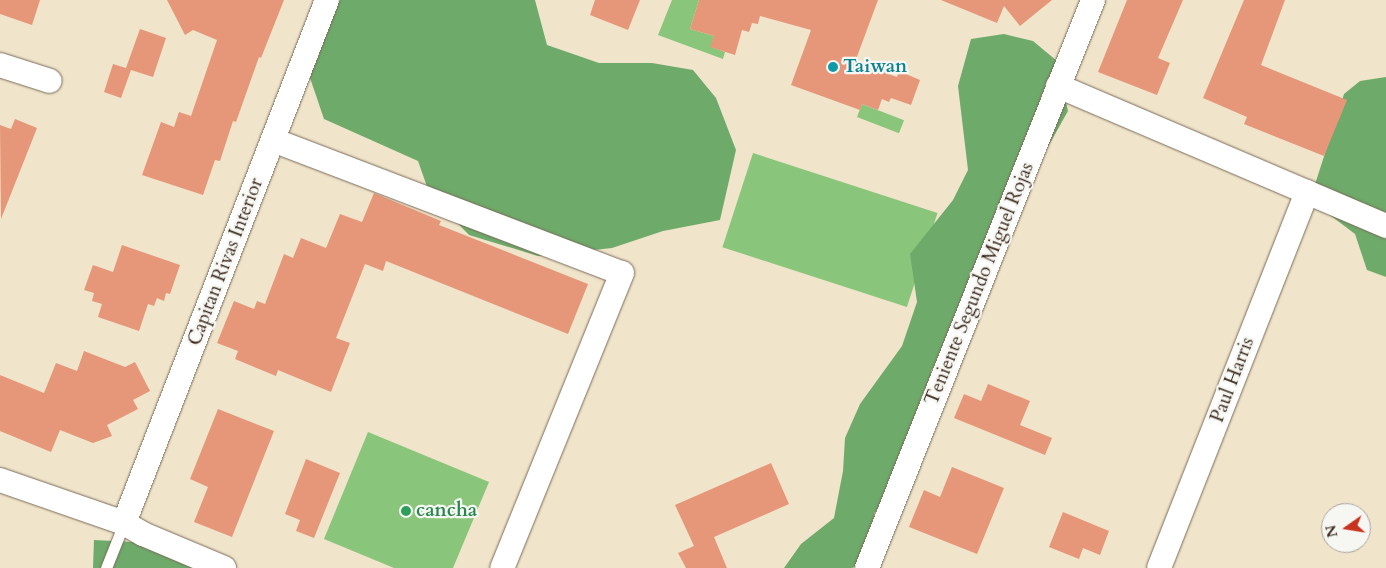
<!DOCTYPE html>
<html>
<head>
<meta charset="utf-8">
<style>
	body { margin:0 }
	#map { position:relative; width:1386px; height:568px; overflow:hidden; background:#f0e4ca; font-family:Cardo,serif }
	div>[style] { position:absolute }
	.green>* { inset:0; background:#89c57a; transform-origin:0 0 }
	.forest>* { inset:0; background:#6eaa6a }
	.building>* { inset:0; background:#e69779 }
	.roads { filter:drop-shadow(0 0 1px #7a6b5a) drop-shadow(0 0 1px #7a6b5a) }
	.lane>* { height:11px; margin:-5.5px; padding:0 5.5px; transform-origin:5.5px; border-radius:5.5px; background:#fff }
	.street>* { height:24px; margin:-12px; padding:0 12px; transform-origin:12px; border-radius:12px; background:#fff }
	.dots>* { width:14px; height:14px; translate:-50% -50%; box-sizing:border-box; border:2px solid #f6f6f2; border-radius:50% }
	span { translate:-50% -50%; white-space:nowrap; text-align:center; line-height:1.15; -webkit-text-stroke:4.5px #f6f6f2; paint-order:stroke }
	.culture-label { font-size:19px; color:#0d838f; font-weight:700 }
	.left { translate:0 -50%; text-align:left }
	.street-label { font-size:19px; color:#3b2a1e }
	.leisure-label { font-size:19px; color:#27864d; font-weight:700 }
	.north { position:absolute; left:1321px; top:503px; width:50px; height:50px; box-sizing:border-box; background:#f6f6f2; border:1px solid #aba49d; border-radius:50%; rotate:257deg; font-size:14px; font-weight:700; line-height:20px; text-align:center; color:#3b2a1e }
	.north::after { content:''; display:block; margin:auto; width:18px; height:22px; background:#c8321e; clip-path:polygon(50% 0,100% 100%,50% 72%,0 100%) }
</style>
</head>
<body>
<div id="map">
	<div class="green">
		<div style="clip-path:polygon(672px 0,699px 0,690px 29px,714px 36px,711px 47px,725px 52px,723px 59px,658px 35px)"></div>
		<div style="left:862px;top:104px;width:45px;height:14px;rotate:21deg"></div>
		<div style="left:753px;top:153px;width:194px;height:99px;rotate:18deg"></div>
		<div style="clip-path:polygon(368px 432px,489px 482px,453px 568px,394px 568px,324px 539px)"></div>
	</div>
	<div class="forest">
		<div style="clip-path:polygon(327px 0,535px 0,547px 45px,599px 63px,652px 63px,693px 70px,716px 98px,736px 150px,720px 220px,663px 231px,612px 248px,538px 256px,469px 235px,430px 195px,418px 161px,324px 119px,307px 69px)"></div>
		<div style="clip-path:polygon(1004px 34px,1033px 41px,1057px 61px,1068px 111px,1031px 177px,962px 352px,931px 370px,938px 408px,906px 484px,874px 513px,883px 549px,852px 568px,784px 568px,801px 544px,834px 518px,843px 471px,845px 438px,860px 404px,902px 346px,917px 302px,910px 254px,953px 200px,968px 170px,958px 86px,971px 39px)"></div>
		<div style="clip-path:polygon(1386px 77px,1386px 277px,1367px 270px,1355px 234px,1310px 200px,1344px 94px,1360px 81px)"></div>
		<div style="clip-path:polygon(94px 540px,153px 543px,192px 568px,93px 568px)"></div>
	</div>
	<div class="building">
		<div style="clip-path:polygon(0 0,40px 0,32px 25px,0 14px)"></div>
		<div style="clip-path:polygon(167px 0,284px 0,261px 58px,259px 57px,236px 122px,233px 121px,220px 161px,215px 160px,203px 195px,142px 175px,161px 122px,174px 127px,179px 112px,191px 116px,217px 40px,193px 30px,185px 35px)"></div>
		<div style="clip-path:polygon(595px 0,640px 0,628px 30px,590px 15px)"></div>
		<div style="clip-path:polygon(699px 0,878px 0,855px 62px,897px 77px,899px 71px,920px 80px,911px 105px,891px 98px,889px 102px,882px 99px,878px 110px,862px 104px,860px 110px,791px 85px,811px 30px,760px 16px,758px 24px,752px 23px,749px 32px,742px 30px,735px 55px,710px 47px,714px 36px,690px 29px)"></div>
		<div style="clip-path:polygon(941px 0,1052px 0,1020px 26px,1004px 6px,997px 23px)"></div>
		<div style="clip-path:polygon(1127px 0,1183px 0,1158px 58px,1170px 63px,1157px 95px,1098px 72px)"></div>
		<div style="clip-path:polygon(1244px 0,1285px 0,1261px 65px,1347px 100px,1324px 156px,1244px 124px,1247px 117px,1203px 98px)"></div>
		<div style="clip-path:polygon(140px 29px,166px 38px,153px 77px,131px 70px,121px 98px,104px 92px,113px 64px,126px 68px)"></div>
		<div style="clip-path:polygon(15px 119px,37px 128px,1px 219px,0 125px,11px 129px)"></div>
		<div style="clip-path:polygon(374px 193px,441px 221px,439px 225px,588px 284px,568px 334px,386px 261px,383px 271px,365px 264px,336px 338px,350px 343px,331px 392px,278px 370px,276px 376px,235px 359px,238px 351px,217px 343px,234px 301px,254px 309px,257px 301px,265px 304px,284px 254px,293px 258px,301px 238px,326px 248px,340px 214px,362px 222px)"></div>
		<div style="clip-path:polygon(122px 245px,180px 265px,170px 294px,166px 293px,164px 301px,157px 298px,154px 306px,148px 304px,139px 331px,98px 317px,102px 304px,92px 301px,94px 293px,84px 290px,93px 265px,113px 272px)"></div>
		<div style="clip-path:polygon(84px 351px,125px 367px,135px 362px,150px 391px,133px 400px,138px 409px,107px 425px,112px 436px,93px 443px,60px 430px,51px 452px,0 431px,0 375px,44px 393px,56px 363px,77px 371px)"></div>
		<div style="clip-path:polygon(988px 384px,1030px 401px,1020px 425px,1052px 438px,1045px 455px,954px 418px,964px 394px,981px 401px)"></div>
		<div style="clip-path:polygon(218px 409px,274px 431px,232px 537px,194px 522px,208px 487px,190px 479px)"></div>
		<div style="clip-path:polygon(306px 459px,340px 473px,314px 538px,296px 531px,300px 520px,285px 514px)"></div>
		<div style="clip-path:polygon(771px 463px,789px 504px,714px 537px,727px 568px,686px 568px,678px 553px,694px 546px,675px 505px)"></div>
		<div style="clip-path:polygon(952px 467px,1004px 488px,977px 554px,909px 527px,924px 490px,940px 497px)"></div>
		<div style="clip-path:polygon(1063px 512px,1109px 531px,1100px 555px,1083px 548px,1079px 559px,1049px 547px)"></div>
	</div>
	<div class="roads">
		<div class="lane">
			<div style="left:106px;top:568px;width:48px;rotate:-68.2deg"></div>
		</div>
		<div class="street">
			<div style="left:0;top:65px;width:52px;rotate:17.7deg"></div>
			<div style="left:1058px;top:86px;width:357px;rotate:23.1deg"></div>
			<div style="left:273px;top:140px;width:373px;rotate:20.9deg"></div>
			<div style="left:622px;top:273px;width:318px;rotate:112.1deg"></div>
			<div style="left:0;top:480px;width:131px;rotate:19.1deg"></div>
			<div style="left:124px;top:523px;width:22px;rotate:30deg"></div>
			<div style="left:143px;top:534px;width:88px;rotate:22.8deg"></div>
			<div style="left:124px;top:523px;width:561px;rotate:-68.79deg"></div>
			<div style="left:867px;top:568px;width:611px;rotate:-68.3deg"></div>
			<div style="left:1159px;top:568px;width:404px;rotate:-68.5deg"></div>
		</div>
	</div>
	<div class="dots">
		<div style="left:833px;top:67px;background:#0f9aa8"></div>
		<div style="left:406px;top:511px;background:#2e9e5b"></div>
	</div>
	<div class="culture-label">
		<span class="left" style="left:843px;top:67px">Taiwan</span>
	</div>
	<div class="street-label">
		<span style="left:226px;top:262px;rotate:-69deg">Capitan Rivas Interior</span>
		<span style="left:980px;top:284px;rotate:-68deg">Teniente Segundo Miguel Rojas</span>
		<span style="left:1233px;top:380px;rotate:-69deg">Paul Harris</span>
	</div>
	<div class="leisure-label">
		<span class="left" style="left:416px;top:511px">cancha</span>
	</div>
	<div class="north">N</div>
</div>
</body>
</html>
